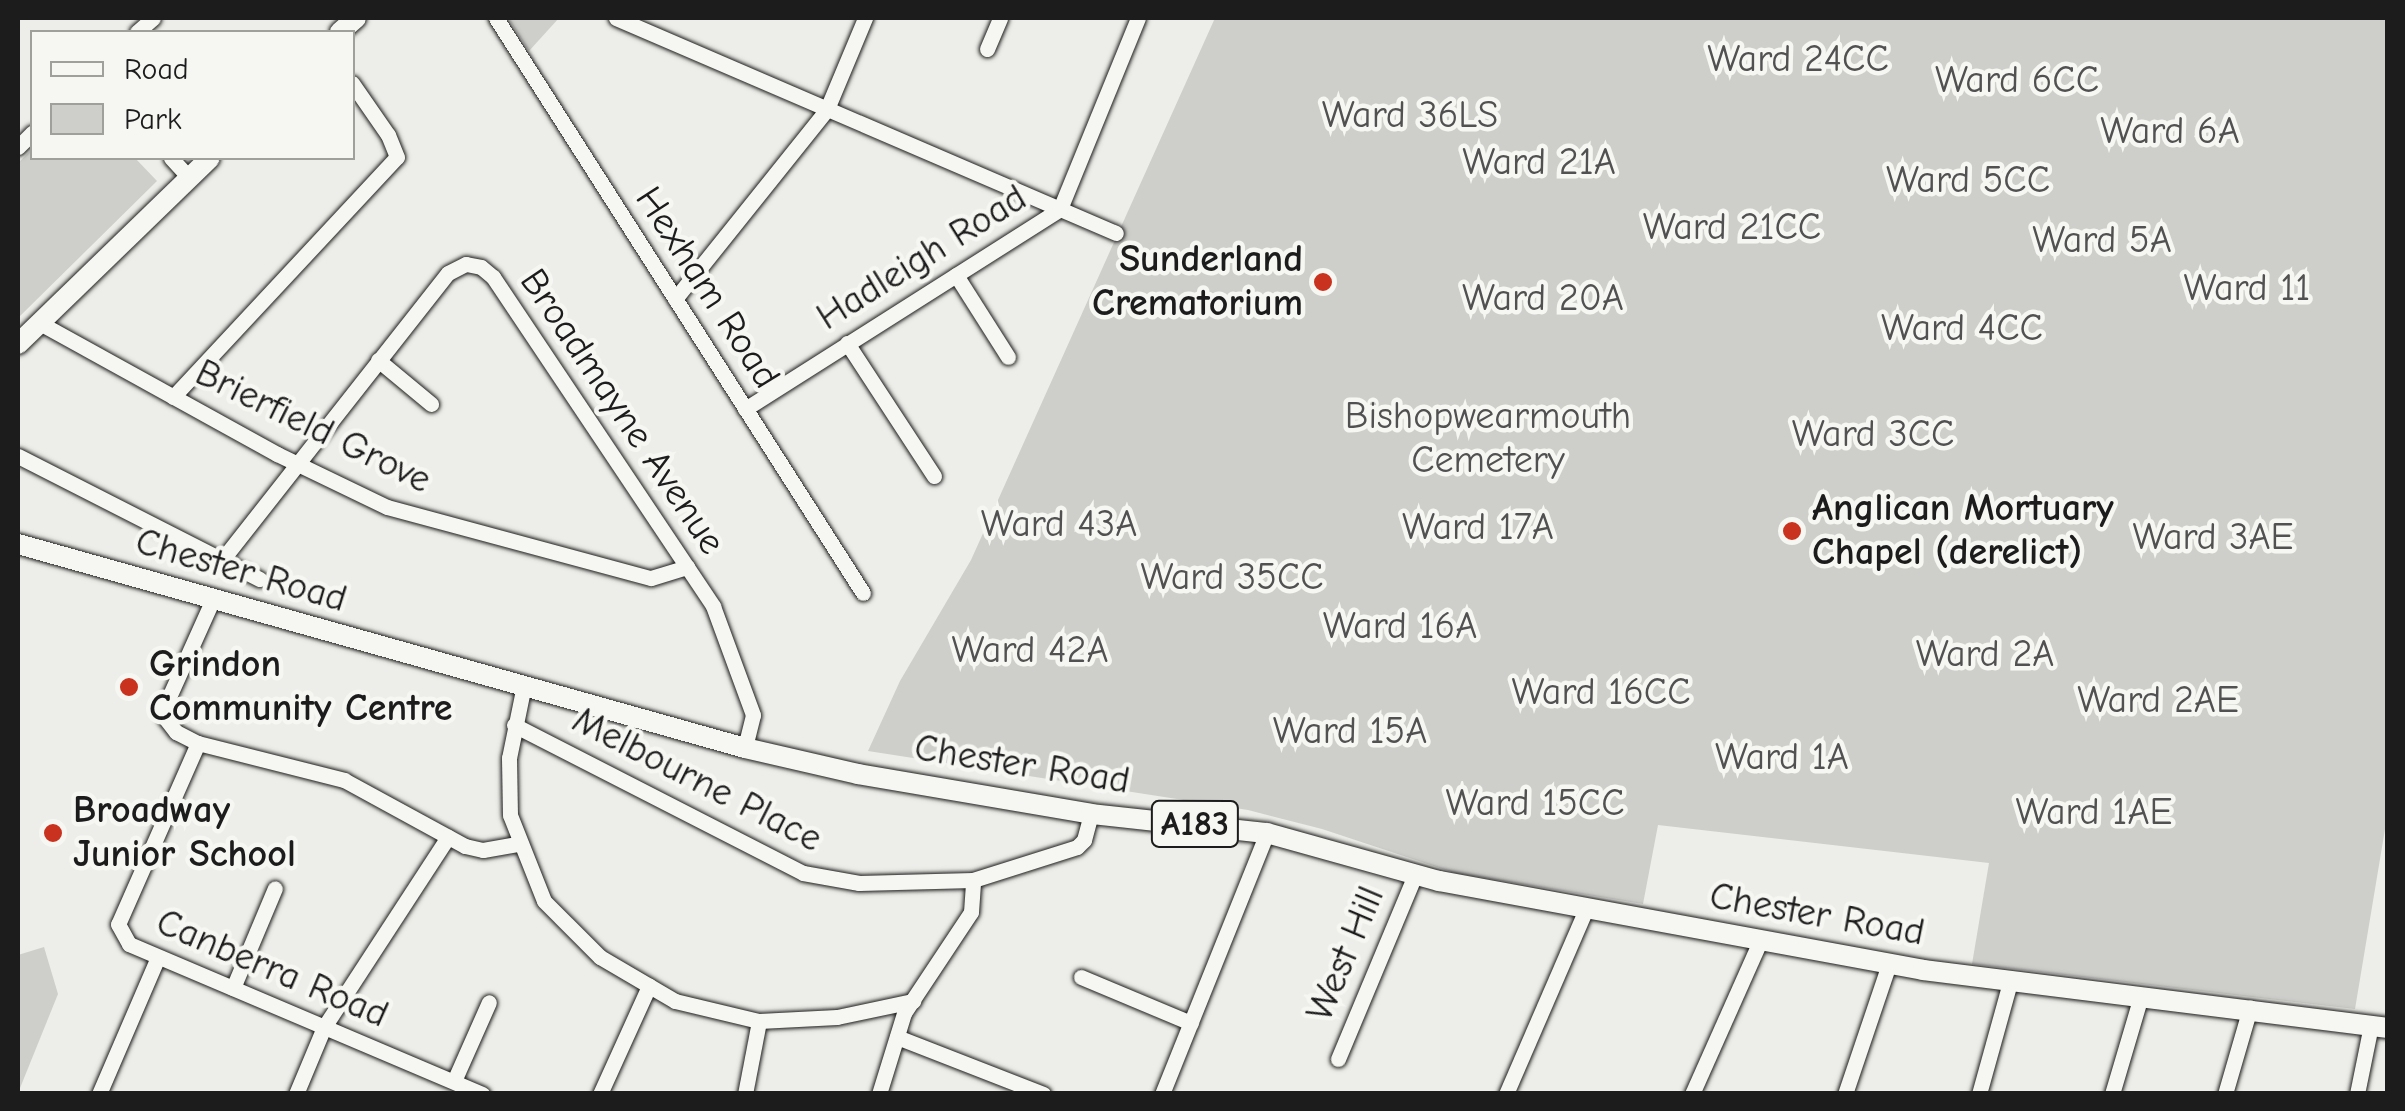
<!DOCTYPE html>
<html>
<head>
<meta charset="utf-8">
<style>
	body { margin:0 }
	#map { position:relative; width:2405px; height:1111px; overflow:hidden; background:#edede9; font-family:"Comic Neue",sans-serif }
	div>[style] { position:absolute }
	.green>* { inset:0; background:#cececb }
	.roads { filter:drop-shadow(0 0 2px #1c1c1c) drop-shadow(0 0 2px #1c1c1c) }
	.minor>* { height:15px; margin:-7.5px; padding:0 7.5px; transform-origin:7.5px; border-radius:7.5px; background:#f6f6f2 }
	.major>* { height:20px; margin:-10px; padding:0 10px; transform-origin:10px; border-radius:10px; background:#f6f6f2 }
	.dots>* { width:28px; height:28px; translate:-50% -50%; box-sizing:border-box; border:5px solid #f6f6f2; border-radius:50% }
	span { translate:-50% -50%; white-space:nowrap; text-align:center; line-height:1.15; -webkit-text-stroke:9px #f6f6f2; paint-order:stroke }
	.shield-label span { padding:2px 8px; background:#f6f6f2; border:2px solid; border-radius:8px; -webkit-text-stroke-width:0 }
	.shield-label { font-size:35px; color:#1c1c1c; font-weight:700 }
	.park-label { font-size:38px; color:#515151 }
	.street-label { font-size:38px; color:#1c1c1c }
	.poi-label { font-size:38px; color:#1c1c1c; font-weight:700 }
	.right { translate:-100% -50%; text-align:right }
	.left { translate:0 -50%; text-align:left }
	.frame { position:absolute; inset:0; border:20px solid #1c1c1c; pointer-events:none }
	.legend { position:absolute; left:30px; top:30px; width:325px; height:130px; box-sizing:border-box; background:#f6f6f2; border:2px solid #9f9f9c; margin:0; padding:12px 18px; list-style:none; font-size:30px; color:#1c1c1c }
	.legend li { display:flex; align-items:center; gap:20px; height:50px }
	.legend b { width:50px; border:2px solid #9f9f9c }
</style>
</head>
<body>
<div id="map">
	<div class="green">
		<div style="clip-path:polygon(508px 18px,559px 18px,529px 51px)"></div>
		<div style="clip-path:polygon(1215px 18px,2387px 18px,2388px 811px,2355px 1009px,1972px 964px,1989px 863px,1658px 825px,1643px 904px,1455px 873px,1322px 829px,1248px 810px,868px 751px,900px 681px,971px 560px)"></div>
		<div style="clip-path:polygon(32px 149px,32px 158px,135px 158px,157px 181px,18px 318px,18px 163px)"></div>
		<div style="clip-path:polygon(44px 947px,58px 994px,18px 1093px,18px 955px)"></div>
	</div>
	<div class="roads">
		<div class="minor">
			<div style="left:496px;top:18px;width:682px;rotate:57.45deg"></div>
			<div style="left:616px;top:18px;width:544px;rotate:23.27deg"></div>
			<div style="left:137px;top:32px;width:21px;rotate:-41deg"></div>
			<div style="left:987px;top:49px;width:34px;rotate:-67deg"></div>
			<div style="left:18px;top:147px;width:20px;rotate:-45deg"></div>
			<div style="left:171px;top:158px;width:26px;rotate:47deg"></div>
			<div style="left:956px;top:275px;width:97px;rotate:57.6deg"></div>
			<div style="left:675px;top:299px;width:243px;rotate:-51.3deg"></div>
			<div style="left:827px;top:109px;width:99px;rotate:-67.3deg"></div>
			<div style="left:38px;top:322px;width:273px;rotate:28.9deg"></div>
			<div style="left:277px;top:454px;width:122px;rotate:25.7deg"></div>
			<div style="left:387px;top:507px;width:273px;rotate:15.1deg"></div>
			<div style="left:651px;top:578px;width:38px;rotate:-17deg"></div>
			<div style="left:847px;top:343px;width:159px;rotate:56.8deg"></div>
			<div style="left:378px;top:360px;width:69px;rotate:39.7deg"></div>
			<div style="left:173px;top:397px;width:328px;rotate:-47deg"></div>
			<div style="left:397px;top:157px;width:24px;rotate:-112deg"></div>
			<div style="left:388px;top:135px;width:63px;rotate:-124.7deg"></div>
			<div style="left:745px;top:409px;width:373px;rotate:-32.4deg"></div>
			<div style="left:1060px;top:209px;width:206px;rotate:-67.8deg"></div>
			<div style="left:18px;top:456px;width:271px;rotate:27deg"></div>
			<div style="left:222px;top:560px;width:365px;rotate:-51.8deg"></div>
			<div style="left:448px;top:273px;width:20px;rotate:-27deg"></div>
			<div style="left:466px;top:264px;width:15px;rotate:11deg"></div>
			<div style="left:481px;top:267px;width:16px;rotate:40deg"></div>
			<div style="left:493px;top:277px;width:396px;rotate:56.2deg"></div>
			<div style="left:713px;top:606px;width:116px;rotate:69.8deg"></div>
			<div style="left:753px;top:715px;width:34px;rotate:104deg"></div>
			<div style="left:213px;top:599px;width:117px;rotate:114.2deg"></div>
			<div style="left:165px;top:706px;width:12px;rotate:90deg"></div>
			<div style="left:165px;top:718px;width:18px;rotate:52deg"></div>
			<div style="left:176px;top:732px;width:25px;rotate:27deg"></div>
			<div style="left:198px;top:743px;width:151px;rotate:14.2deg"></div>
			<div style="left:344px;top:780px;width:138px;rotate:28.6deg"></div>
			<div style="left:465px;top:846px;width:18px;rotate:13deg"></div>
			<div style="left:483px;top:850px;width:36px;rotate:-10deg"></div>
			<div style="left:524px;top:685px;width:75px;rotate:101.6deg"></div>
			<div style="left:509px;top:758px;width:57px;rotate:89deg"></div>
			<div style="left:510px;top:815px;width:92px;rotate:68.4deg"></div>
			<div style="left:544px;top:901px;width:79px;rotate:45deg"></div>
			<div style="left:600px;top:957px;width:87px;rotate:30.4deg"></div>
			<div style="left:675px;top:1001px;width:86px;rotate:13.4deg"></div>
			<div style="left:759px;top:1021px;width:78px;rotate:-2.9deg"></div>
			<div style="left:837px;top:1017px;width:78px;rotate:-11.9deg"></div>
			<div style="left:514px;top:725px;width:325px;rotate:27.1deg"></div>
			<div style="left:803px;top:873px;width:57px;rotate:10.1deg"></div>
			<div style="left:859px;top:883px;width:114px;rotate:-1.5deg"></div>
			<div style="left:198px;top:743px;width:198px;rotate:113.8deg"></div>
			<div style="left:118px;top:924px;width:23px;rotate:61deg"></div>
			<div style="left:129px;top:944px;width:384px;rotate:23deg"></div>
			<div style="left:1081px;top:977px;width:119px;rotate:22.7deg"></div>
			<div style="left:233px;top:988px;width:108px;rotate:-67.2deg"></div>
			<div style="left:897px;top:1037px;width:157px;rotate:21.3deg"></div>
			<div style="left:1338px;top:1059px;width:199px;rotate:-67.3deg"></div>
			<div style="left:454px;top:1081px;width:86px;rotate:-66.1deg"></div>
			<div style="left:99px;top:1094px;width:149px;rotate:-66.7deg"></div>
			<div style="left:296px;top:1094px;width:73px;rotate:-67.3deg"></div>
			<div style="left:324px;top:1027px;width:227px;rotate:-56.9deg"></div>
			<div style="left:600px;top:1094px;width:119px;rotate:-65.6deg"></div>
			<div style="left:745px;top:1094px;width:74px;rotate:-79.1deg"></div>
			<div style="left:879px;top:1094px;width:85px;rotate:-72.8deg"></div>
			<div style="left:904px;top:1013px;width:121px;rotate:-56.4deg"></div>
			<div style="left:971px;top:912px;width:32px;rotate:-86deg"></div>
			<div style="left:973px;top:880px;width:109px;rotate:-17.6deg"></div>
			<div style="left:1077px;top:847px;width:10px;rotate:-45deg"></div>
			<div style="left:1084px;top:840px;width:27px;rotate:-75deg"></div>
			<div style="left:1162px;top:1094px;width:281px;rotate:-68.1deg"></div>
			<div style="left:1506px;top:1094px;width:204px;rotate:-66.6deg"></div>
			<div style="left:1692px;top:1094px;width:170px;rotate:-66deg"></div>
			<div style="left:1845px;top:1094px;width:137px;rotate:-71.3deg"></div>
			<div style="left:1979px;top:1094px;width:116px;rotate:-74.5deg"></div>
			<div style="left:2112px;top:1094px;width:102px;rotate:-73.5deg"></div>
			<div style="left:2225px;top:1094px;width:90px;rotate:-73.8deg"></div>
			<div style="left:2357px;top:1094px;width:70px;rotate:-78.5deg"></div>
		</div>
		<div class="major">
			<div style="left:340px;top:32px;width:21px;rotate:-41deg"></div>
			<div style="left:18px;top:344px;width:267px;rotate:-44.1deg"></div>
			<div style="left:18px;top:544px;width:755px;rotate:15.67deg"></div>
			<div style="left:745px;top:748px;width:116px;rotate:13deg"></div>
			<div style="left:858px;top:774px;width:236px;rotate:9.7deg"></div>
			<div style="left:1091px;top:814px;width:177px;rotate:6.2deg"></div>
			<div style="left:1267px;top:833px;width:179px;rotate:15.6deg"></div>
			<div style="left:1439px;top:881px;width:492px;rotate:10.4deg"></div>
			<div style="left:1923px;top:970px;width:469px;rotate:7.1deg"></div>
		</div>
	</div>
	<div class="dots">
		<div style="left:1323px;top:282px;background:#c8321e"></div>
		<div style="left:1792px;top:531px;background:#c8321e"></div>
		<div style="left:129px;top:687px;background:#c8321e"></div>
		<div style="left:53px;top:833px;background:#c8321e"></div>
	</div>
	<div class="shield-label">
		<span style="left:1195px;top:824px">A183</span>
	</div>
	<div class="park-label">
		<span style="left:1798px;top:60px">Ward 24CC</span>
		<span style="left:2017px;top:81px">Ward 6CC</span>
		<span style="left:1410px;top:116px">Ward 36LS</span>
		<span style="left:2170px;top:132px">Ward 6A</span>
		<span style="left:1539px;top:163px">Ward 21A</span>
		<span style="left:1968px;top:181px">Ward 5CC</span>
		<span style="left:1732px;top:228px">Ward 21CC</span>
		<span style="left:2102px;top:241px">Ward 5A</span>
		<span style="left:2247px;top:289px">Ward 11</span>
		<span style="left:1543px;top:299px">Ward 20A</span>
		<span style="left:1962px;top:329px">Ward 4CC</span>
		<span style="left:1488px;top:439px">Bishopwearmouth<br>Cemetery</span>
		<span style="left:1873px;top:435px">Ward 3CC</span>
		<span style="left:1059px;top:525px">Ward 43A</span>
		<span style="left:1478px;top:528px">Ward 17A</span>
		<span style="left:2213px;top:538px">Ward 3AE</span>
		<span style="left:1232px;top:578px">Ward 35CC</span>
		<span style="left:1400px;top:627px">Ward 16A</span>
		<span style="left:1030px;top:651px">Ward 42A</span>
		<span style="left:1985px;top:655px">Ward 2A</span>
		<span style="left:1601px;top:693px">Ward 16CC</span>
		<span style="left:2158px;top:701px">Ward 2AE</span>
		<span style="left:1350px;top:732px">Ward 15A</span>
		<span style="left:1782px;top:758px">Ward 1A</span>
		<span style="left:1535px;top:804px">Ward 15CC</span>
		<span style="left:2094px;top:813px">Ward 1AE</span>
	</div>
	<div class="street-label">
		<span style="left:922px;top:258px;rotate:-32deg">Hadleigh Road</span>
		<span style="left:707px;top:288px;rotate:57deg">Hexham Road</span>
		<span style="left:622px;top:412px;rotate:56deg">Broadmayne Avenue</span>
		<span style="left:313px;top:427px;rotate:26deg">Brierfield Grove</span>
		<span style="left:241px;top:571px;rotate:16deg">Chester Road</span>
		<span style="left:1022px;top:765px;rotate:9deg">Chester Road</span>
		<span style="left:697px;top:780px;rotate:27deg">Melbourne Place</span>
		<span style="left:1817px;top:915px;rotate:10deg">Chester Road</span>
		<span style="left:1346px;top:954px;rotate:-67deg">West Hill</span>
		<span style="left:272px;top:969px;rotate:23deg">Canberra Road</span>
	</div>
	<div class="poi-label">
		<span class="right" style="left:1303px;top:282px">Sunderland<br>Crematorium</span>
		<span class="left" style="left:1812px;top:531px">Anglican Mortuary<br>Chapel (derelict)</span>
		<span class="left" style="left:149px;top:687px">Grindon<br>Community Centre</span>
		<span class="left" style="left:73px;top:833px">Broadway<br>Junior School</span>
	</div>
	<div class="frame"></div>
	<ul class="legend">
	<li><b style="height:12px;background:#f6f6f2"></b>Road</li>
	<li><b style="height:28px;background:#cececb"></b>Park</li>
	</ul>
</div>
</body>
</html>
